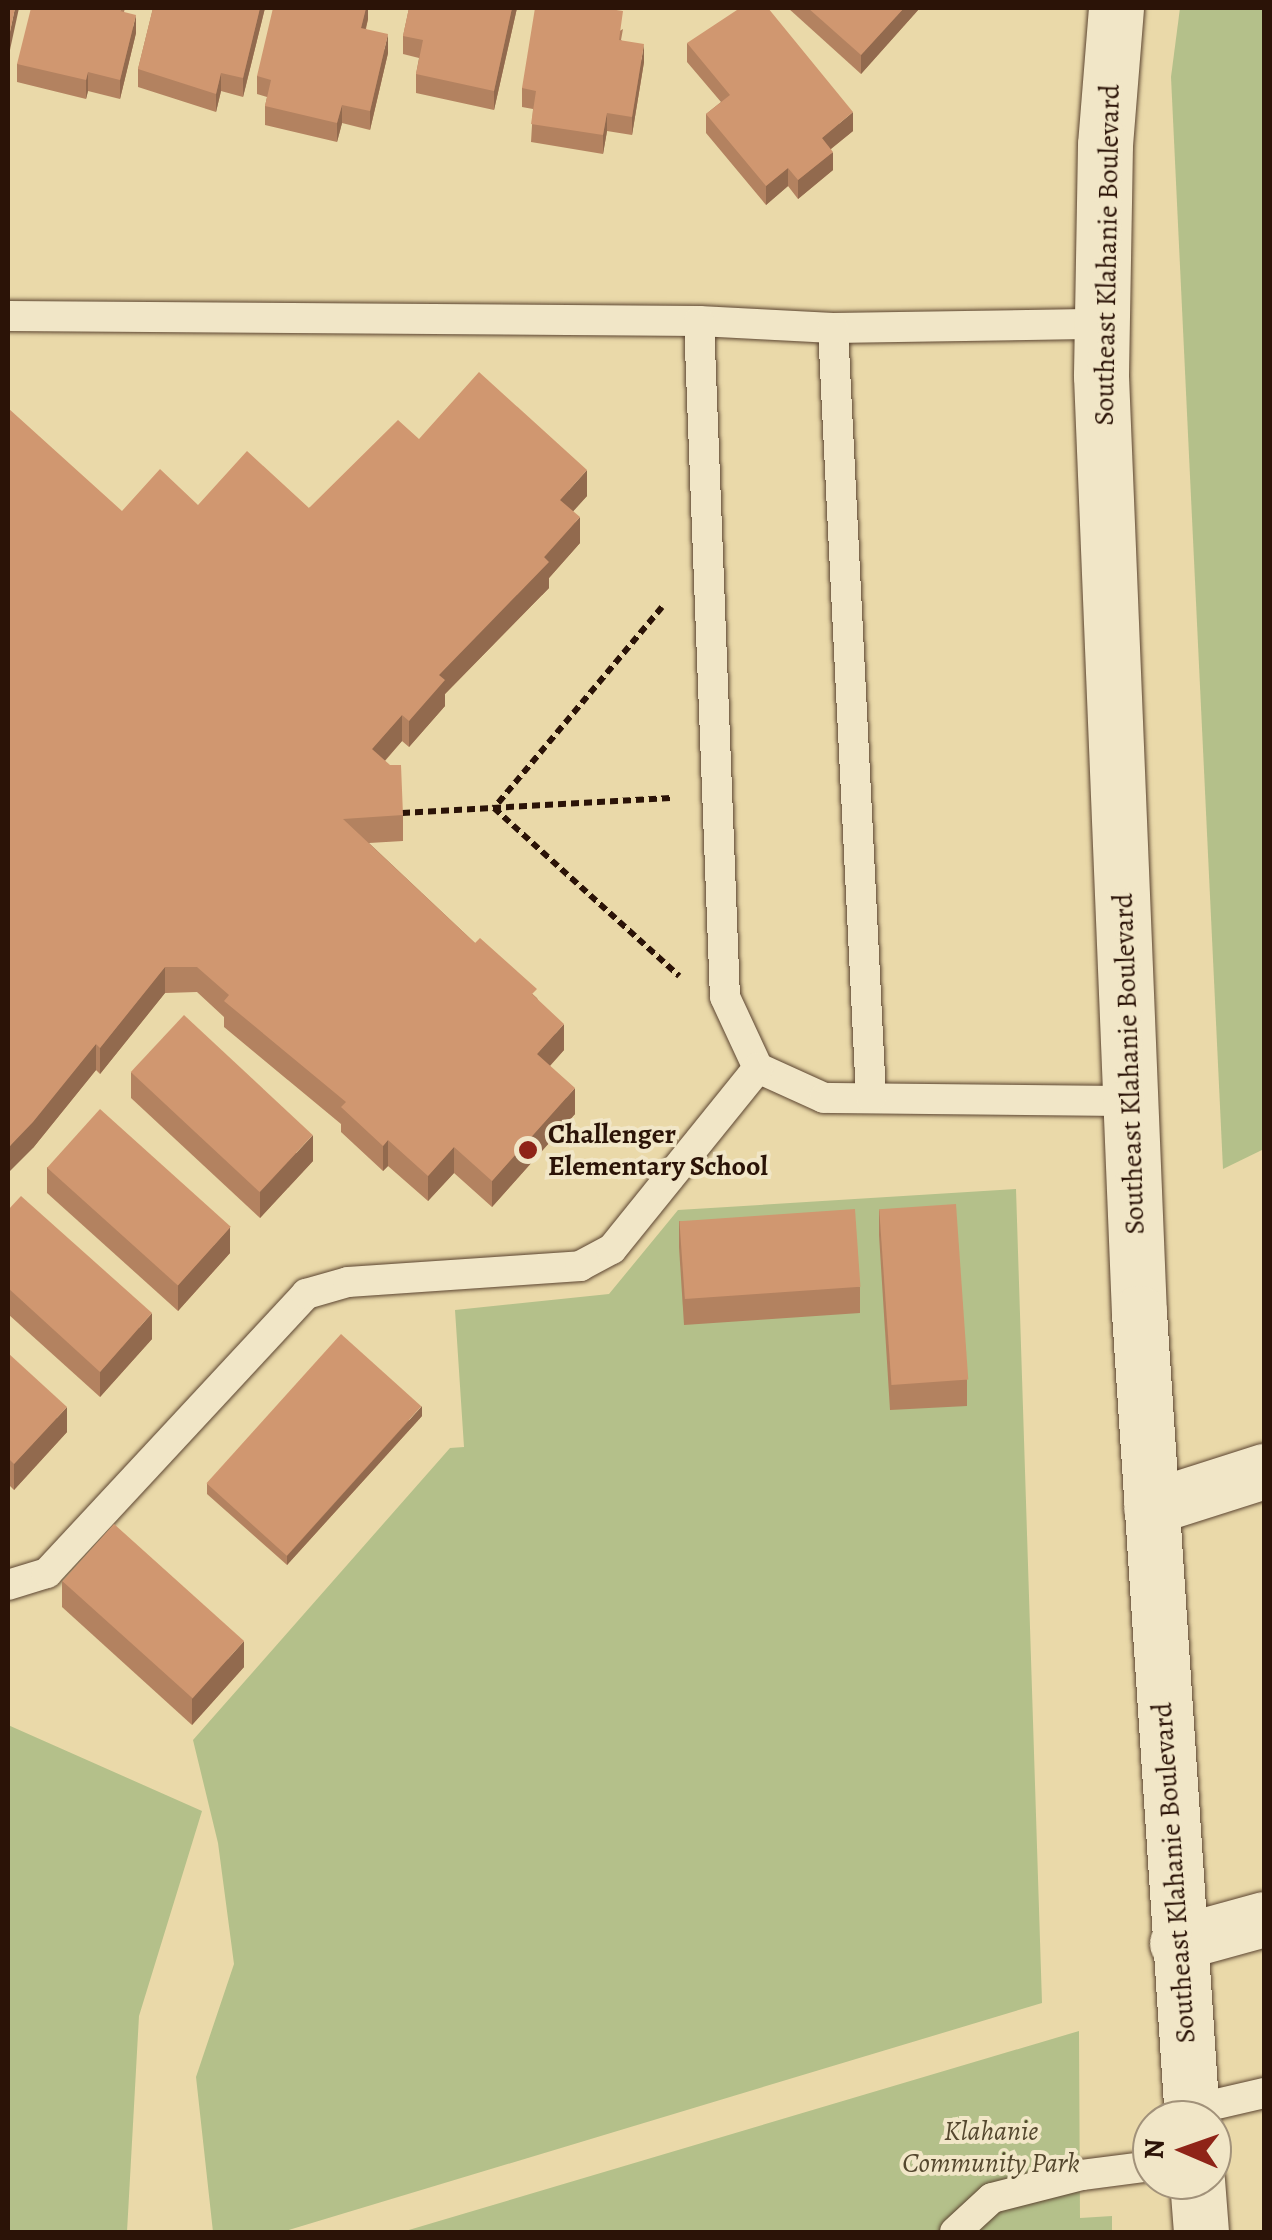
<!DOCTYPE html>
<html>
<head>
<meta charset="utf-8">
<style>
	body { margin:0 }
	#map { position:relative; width:1272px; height:2240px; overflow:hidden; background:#ead9a9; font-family:Alegreya,serif }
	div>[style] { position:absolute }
	.green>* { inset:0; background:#b4c08a }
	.path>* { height:6px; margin-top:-3px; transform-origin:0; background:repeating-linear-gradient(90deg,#2b1307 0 8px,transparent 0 13px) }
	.roads { filter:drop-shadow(0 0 2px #5b4430) drop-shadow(0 0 2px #5b4430) }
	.lane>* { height:30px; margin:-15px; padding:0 15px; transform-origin:15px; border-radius:15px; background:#f1e6c7 }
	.street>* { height:55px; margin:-27.5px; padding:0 27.5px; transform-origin:27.5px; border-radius:27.5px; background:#f1e6c7 }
	.secondary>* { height:55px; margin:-27.5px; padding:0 27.5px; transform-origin:27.5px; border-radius:27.5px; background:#f1e6c7 }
	.wall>* { inset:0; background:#b38260 }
	.shaded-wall>* { inset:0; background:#926a4e }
	.building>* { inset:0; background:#d09770; transform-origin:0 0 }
	.dots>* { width:28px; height:28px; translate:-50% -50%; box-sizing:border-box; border:5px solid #f1e6c7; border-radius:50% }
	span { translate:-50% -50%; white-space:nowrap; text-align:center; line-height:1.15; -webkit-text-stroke:8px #f1e6c7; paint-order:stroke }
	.street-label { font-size:28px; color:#2b1307 }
	.poi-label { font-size:28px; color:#2b1307; font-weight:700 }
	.left { translate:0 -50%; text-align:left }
	.park-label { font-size:28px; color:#54472e; font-style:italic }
	.frame { position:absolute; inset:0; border:10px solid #2b1307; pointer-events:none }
	.north { position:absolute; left:1132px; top:2100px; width:100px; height:100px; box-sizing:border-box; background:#f1e6c7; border:2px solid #a2927a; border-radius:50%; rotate:272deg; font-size:28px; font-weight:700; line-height:40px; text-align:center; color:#2b1307 }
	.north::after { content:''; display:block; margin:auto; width:35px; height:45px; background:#8f2418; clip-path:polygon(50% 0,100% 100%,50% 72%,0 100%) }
</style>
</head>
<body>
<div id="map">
	<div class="green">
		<div style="clip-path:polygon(1180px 8px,1264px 8px,1264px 1149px,1223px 1169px,1171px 77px)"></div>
		<div style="clip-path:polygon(1016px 1189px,1042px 2003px,282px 2232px,213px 2232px,196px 2077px,234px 1964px,218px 1843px,193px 1740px,450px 1448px,464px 1447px,455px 1310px,609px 1294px,678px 1210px)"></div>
		<div style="clip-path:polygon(8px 1725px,202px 1811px,139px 2016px,127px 2232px,8px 2232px)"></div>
		<div style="clip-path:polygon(1079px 2031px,1080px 2218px,1112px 2216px,1112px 2232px,402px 2232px)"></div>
	</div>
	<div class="path">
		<div style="left:662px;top:607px;width:262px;rotate:129.9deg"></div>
		<div style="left:494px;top:808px;width:250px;rotate:42.2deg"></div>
		<div style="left:402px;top:813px;width:269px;rotate:-3.2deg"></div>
	</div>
	<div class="roads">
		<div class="lane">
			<div style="left:8px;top:316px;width:691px;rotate:0.41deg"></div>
			<div style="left:699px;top:321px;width:134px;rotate:3deg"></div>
			<div style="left:833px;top:328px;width:269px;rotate:-0.9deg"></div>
			<div style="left:699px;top:321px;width:676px;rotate:87.8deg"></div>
			<div style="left:725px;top:997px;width:78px;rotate:65.1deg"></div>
			<div style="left:758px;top:1068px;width:72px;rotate:24.4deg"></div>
			<div style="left:824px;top:1098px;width:306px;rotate:0.6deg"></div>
			<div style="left:833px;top:328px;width:771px;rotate:87.17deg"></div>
			<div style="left:8px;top:1585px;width:41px;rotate:-17.1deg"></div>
			<div style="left:47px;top:1573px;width:381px;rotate:-47.1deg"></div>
			<div style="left:306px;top:1294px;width:44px;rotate:-15.9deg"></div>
			<div style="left:348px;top:1282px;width:233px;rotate:-3.9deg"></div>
			<div style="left:580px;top:1266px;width:36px;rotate:-28deg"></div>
			<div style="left:612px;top:1249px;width:233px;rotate:-51.1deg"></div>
			<div style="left:1191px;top:2110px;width:75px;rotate:-13.1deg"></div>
			<div style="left:955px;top:2232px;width:50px;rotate:-42.6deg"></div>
			<div style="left:992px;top:2198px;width:93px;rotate:-14.3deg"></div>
			<div style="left:1082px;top:2175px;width:71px;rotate:-7.3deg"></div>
		</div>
		<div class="street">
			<div style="left:1151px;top:1507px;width:119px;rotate:-17.7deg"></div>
			<div style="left:1177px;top:1943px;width:90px;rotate:-15.4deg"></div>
		</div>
		<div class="secondary">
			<div style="left:1116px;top:8px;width:137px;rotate:94.6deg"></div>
			<div style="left:1105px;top:145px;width:231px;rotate:91deg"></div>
			<div style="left:1101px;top:376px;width:938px;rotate:87.68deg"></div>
			<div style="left:1139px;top:1313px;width:809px;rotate:86.24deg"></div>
			<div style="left:1197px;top:2180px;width:52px;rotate:85.6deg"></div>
		</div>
	</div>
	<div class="wall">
		<div style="clip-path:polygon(125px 8px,124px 12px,136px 33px,120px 99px,88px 91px,86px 99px,17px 82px,17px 64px)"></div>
		<div style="clip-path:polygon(153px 8px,265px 8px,243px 97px,221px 91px,216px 112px,138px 87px,138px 69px)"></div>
		<div style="clip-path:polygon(368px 8px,368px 19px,366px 29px,388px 53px,370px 130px,342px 123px,337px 142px,265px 125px,265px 106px,267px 97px,257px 94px,257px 76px)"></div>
		<div style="clip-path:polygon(409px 8px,517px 8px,494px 110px,416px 93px,416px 74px,419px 58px,403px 54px,403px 36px)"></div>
		<div style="clip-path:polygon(788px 8px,919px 8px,919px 9px,861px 74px)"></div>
		<div style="clip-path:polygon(623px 29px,621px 40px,644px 62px,632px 135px,607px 131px,603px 154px,531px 142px,533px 109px,522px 107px,522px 88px)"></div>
		<div style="clip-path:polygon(687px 43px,853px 131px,831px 149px,833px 170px,798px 199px,788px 186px,766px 205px,706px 133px,706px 114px,721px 102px,687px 62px)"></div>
		<div style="clip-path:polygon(419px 439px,587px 496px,573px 511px,580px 543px,549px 578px,549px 588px,445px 694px,445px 706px,409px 747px,402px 741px,385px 761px,403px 815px,403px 841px,369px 843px,475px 943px,537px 998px,564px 1050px,550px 1066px,575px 1114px,492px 1207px,454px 1173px,428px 1201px,388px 1166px,383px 1171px,341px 1132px,341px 1124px,224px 1027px,224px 1017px,197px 992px,165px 993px,100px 1074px,96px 1070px,33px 1148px,122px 511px,198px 505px,309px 508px)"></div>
		<div style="clip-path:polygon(131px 1072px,313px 1161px,260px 1218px,131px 1098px)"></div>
		<div style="clip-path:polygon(47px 1167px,230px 1253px,178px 1311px,47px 1193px)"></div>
		<div style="clip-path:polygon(879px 1209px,967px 1380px,967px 1406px,890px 1410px,879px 1235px)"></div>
		<div style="clip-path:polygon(8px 1210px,152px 1339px,100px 1397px,8px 1314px)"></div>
		<div style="clip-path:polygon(679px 1221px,860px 1287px,860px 1313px,684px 1325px,679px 1247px)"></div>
		<div style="clip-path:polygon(8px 1353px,67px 1432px,14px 1490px,8px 1484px)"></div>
		<div style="clip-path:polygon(422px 1416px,287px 1565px,207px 1494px,207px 1484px)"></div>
		<div style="clip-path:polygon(62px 1581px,244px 1667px,192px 1725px,62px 1607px)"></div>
	</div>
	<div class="shaded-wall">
		<div style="clip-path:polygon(15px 8px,19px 8px,8px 59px,8px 41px)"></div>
		<div style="clip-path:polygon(260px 8px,265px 8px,243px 97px,243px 78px)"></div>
		<div style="clip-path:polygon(366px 8px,368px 8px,368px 19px,361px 46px,361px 28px)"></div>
		<div style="clip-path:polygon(512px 8px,517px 8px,494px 110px,494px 91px)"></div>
		<div style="clip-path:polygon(904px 8px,919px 8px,919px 9px,861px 74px,861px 55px)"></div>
		<div style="clip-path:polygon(136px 15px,136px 33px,120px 99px,120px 80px)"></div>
		<div style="clip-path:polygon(388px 34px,388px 53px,370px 130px,370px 111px)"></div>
		<div style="clip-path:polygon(644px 44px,644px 62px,632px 135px,632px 117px)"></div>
		<div style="clip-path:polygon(88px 72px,88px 91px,86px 99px,86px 80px)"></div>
		<div style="clip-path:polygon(221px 73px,221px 91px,216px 112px,216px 94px)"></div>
		<div style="clip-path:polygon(342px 105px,342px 123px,337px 142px,337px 123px)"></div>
		<div style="clip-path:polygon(853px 112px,853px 131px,822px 156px,822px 138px)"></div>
		<div style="clip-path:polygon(607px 113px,607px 131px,603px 154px,603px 135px)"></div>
		<div style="clip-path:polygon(833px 152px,833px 170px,798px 199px,798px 180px)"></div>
		<div style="clip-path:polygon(788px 168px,788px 186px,766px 205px,766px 186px)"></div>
		<div style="clip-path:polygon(587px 470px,587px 496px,560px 526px,560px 500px)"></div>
		<div style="clip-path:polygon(580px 517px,580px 543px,549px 578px,549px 588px,445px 694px,445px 706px,409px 747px,409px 721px,439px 675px)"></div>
		<div style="clip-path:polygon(402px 715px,402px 741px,372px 775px,372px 749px)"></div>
		<div style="clip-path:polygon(165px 967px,165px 993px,100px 1074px,100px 1048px)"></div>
		<div style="clip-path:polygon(564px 1024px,564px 1050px,537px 1080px,537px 1054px)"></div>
		<div style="clip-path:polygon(96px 1044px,96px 1070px,33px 1148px,8px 1173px,8px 1148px)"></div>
		<div style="clip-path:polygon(575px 1088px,575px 1114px,492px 1207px,492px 1181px)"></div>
		<div style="clip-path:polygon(313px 1135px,313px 1161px,260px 1218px,260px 1192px)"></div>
		<div style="clip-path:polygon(388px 1140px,388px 1166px,383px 1171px,383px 1146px)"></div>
		<div style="clip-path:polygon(454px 1147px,454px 1173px,428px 1201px,428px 1176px)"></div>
		<div style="clip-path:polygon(230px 1227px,230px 1253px,178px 1311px,178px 1285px)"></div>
		<div style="clip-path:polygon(152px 1313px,152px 1339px,100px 1397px,100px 1372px)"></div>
		<div style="clip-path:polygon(422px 1406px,422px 1416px,287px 1565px,287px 1556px)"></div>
		<div style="clip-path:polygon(67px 1407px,67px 1432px,14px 1490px,14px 1464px)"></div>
		<div style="clip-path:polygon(244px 1641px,244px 1667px,192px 1725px,192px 1699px)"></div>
	</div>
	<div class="building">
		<div style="clip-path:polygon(8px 8px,15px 8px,8px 41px)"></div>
		<div style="clip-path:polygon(31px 8px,121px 8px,120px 11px,136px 15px,120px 80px,88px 72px,86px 80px,17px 64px)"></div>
		<div style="clip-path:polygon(153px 8px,260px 8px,243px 78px,221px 73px,216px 94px,138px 69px)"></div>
		<div style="clip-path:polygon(273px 8px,366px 8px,361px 28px,388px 34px,370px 111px,342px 105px,337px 123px,265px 106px,271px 80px,257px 76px)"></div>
		<div style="clip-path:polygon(409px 8px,512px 8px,494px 91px,416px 74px,423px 40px,403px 36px)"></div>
		<div style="clip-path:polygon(535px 8px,603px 8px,623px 11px,619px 40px,644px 44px,632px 117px,607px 113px,603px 135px,531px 124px,536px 91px,522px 88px)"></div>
		<div style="clip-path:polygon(740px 8px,768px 8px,853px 112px,822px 138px,833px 152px,798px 180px,788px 168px,766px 186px,706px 114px,730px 95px,687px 43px)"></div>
		<div style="clip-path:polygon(808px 8px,904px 8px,861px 55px)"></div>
		<div style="clip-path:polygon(479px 372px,587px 470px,560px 500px,580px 517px,544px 557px,549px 562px,439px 675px,445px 680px,409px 721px,402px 715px,372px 749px,390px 765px,401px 765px,403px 815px,343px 819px,475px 943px,480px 938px,537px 989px,532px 994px,564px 1024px,537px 1054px,575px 1088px,492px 1181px,454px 1147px,428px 1176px,388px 1140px,383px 1146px,341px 1107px,346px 1102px,224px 1001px,229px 995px,197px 967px,165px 967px,100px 1048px,96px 1044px,33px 1122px,8px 1148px,8px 838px,9px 837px,8px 837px,8px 408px,122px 511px,160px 469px,198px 505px,247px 451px,309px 508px,398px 420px,419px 439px)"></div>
		<div style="left:184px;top:1015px;width:176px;height:78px;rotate:43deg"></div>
		<div style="left:100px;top:1109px;width:176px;height:79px;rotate:42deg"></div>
		<div style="clip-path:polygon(21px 1196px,152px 1313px,100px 1372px,8px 1288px,8px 1210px)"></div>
		<div style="left:956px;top:1204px;width:176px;height:77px;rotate:86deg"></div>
		<div style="left:855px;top:1209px;width:78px;height:176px;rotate:86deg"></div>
		<div style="left:341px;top:1334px;width:108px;height:201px;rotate:42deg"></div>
		<div style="clip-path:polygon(8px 1353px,67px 1407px,14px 1464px,8px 1458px)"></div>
		<div style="left:114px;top:1524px;width:175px;height:77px;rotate:42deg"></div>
	</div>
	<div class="dots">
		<div style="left:528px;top:1150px;background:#8f2418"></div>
	</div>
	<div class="street-label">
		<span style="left:1107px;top:255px;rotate:-89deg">Southeast Klahanie Boulevard</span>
		<span style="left:1129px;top:1064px;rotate:-92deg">Southeast Klahanie Boulevard</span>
		<span style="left:1174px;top:1873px;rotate:-94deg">Southeast Klahanie Boulevard</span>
	</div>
	<div class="poi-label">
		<span class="left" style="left:548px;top:1150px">Challenger<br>Elementary School</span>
	</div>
	<div class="park-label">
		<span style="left:991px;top:2147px">Klahanie<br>Community Park</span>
	</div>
	<div class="frame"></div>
	<div class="north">N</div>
</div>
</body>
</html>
